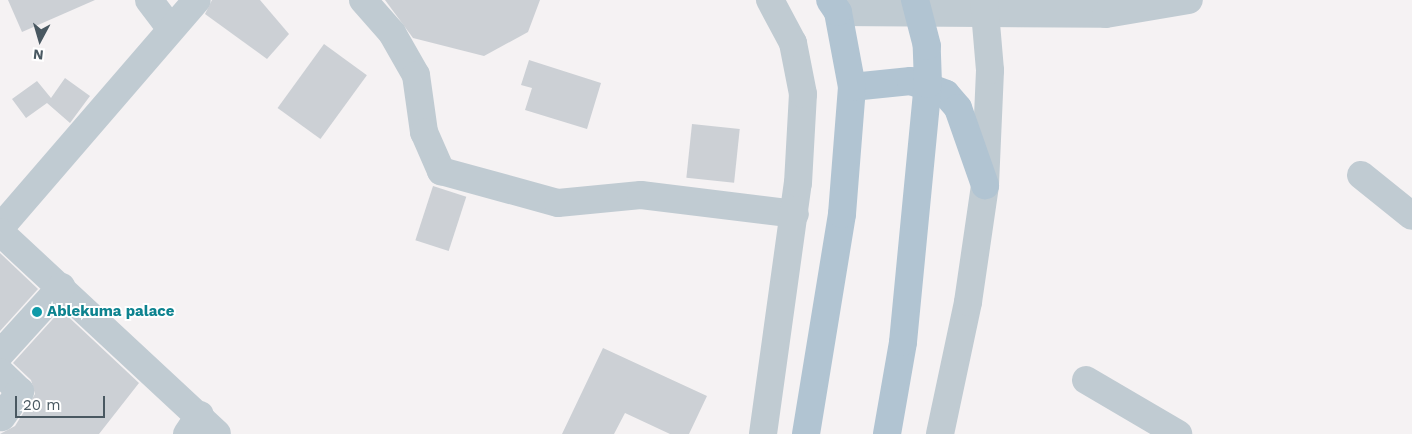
<!DOCTYPE html>
<html>
<head>
<meta charset="utf-8">
<style>
	body { margin:0 }
	#map { position:relative; width:1412px; height:434px; overflow:hidden; background:#f5f2f3; font-family:"Work Sans",sans-serif }
	div>[style] { position:absolute }
	.building>* { inset:0; background:#ccd0d5; transform-origin:0 0 }
	.minor>* { height:28px; margin:-14px; padding:0 14px; transform-origin:14px; border-radius:14px; background:#c0cbd2 }
	.major>* { height:28px; margin:-14px; padding:0 14px; transform-origin:14px; border-radius:14px; background:#b1c4d2 }
	.dots>* { width:14px; height:14px; translate:-50% -50%; box-sizing:border-box; border:2px solid #fff; border-radius:50% }
	span { translate:-50% -50%; white-space:nowrap; text-align:center; line-height:1.15; -webkit-text-stroke:4px #fff; paint-order:stroke }
	.culture-label { font-size:15px; color:#0d838f; font-weight:700 }
	.left { translate:0 -50%; text-align:left }
	.north { position:absolute; left:15px; top:15px; width:50px; height:50px; -webkit-text-stroke:4px #fff; paint-order:stroke; rotate:186deg; font-size:14px; font-weight:700; line-height:20px; text-align:center; color:#495861 }
	.north::after { content:''; display:block; margin:auto; width:18px; height:22px; background:#495861; clip-path:polygon(50% 0,100% 100%,50% 72%,0 100%) }
	.scale { position:absolute; left:15px; top:396px; width:90px; height:22px; box-sizing:border-box; border:2px solid #495861; border-top:0; padding-left:6px; font-size:15px; line-height:18px; white-space:nowrap; color:#495861; -webkit-text-stroke:4px #fff; paint-order:stroke }
</style>
</head>
<body>
<div id="map">
	<div class="building">
		<div style="clip-path:polygon(8px 0,95px 0,22px 32px)"></div>
		<div style="clip-path:polygon(212px 0,260px 0,289px 34px,267px 59px,205px 14px)"></div>
		<div style="clip-path:polygon(385px 0,540px 0,528px 32px,484px 56px,413px 38px)"></div>
		<div style="left:324px;top:44px;width:53px;height:79px;rotate:36deg"></div>
		<div style="clip-path:polygon(529px 60px,601px 83px,587px 129px,525px 110px,532px 88px,521px 85px)"></div>
		<div style="clip-path:polygon(65px 78px,90px 96px,70px 123px,47px 103px,26px 118px,12px 99px,37px 81px,51px 98px)"></div>
		<div style="left:692px;top:124px;width:48px;height:54px;rotate:6deg"></div>
		<div style="left:433px;top:186px;width:35px;height:57px;rotate:18deg"></div>
		<div style="clip-path:polygon(0 253px,38px 289px,0 331px)"></div>
		<div style="clip-path:polygon(61px 310px,139px 383px,99px 434px,0 434px,15px 426px,35px 394px,31px 380px,13px 363px)"></div>
		<div style="clip-path:polygon(603px 348px,707px 396px,689px 434px,670px 434px,625px 413px,614px 434px,562px 434px)"></div>
	</div>
	<div class="minor">
		<div style="left:149px;top:0;width:34px;rotate:53deg"></div>
		<div style="left:363px;top:0;width:44px;rotate:48.7deg"></div>
		<div style="left:392px;top:33px;width:48px;rotate:60.3deg"></div>
		<div style="left:416px;top:75px;width:58px;rotate:82deg"></div>
		<div style="left:424px;top:132px;width:43px;rotate:66.4deg"></div>
		<div style="left:441px;top:171px;width:121px;rotate:15.3deg"></div>
		<div style="left:558px;top:203px;width:83px;rotate:-5.5deg"></div>
		<div style="left:641px;top:195px;width:155px;rotate:7deg"></div>
		<div style="left:838px;top:12px;width:268px;rotate:0.4deg"></div>
		<div style="left:1106px;top:14px;width:84px;rotate:-9.6deg"></div>
		<div style="left:1361px;top:175px;width:65px;rotate:38.8deg"></div>
		<div style="left:0;top:228px;width:301px;rotate:-49.2deg"></div>
		<div style="left:0;top:232px;width:296px;rotate:42.9deg"></div>
		<div style="left:0;top:354px;width:91px;rotate:-47.7deg"></div>
		<div style="left:0;top:372px;width:28px;rotate:44deg"></div>
		<div style="left:20px;top:391px;width:32px;rotate:125deg"></div>
		<div style="left:1086px;top:380px;width:107px;rotate:30.4deg"></div>
		<div style="left:187px;top:434px;width:23px;rotate:-56deg"></div>
		<div style="left:763px;top:434px;width:253px;rotate:-82.1deg"></div>
		<div style="left:798px;top:183px;width:89px;rotate:-86.8deg"></div>
		<div style="left:803px;top:94px;width:52px;rotate:-101.1deg"></div>
		<div style="left:793px;top:43px;width:49px;rotate:-118.1deg"></div>
		<div style="left:940px;top:434px;width:135px;rotate:-78deg"></div>
		<div style="left:968px;top:302px;width:118px;rotate:-81.7deg"></div>
		<div style="left:985px;top:185px;width:115px;rotate:-87.5deg"></div>
		<div style="left:990px;top:70px;width:70px;rotate:-94.9deg"></div>
	</div>
	<div class="major">
		<div style="left:852px;top:87px;width:59px;rotate:-5.8deg"></div>
		<div style="left:911px;top:81px;width:37px;rotate:20deg"></div>
		<div style="left:946px;top:94px;width:18px;rotate:49deg"></div>
		<div style="left:958px;top:108px;width:82px;rotate:70.7deg"></div>
		<div style="left:806px;top:434px;width:223px;rotate:-80.7deg"></div>
		<div style="left:842px;top:214px;width:127px;rotate:-85.5deg"></div>
		<div style="left:852px;top:87px;width:76px;rotate:-100.6deg"></div>
		<div style="left:838px;top:12px;width:14px;rotate:-124deg"></div>
		<div style="left:887px;top:434px;width:93px;rotate:-80.1deg"></div>
		<div style="left:903px;top:342px;width:259px;rotate:-84.5deg"></div>
		<div style="left:928px;top:84px;width:38px;rotate:-92deg"></div>
		<div style="left:927px;top:46px;width:48px;rotate:-104.6deg"></div>
	</div>
	<div class="dots">
		<div style="left:37px;top:312px;background:#0f9aa8"></div>
	</div>
	<div class="culture-label">
		<span class="left" style="left:47px;top:312px">Ablekuma palace</span>
	</div>
	<div class="north">N</div>
	<div class="scale">20 m</div>
</div>
</body>
</html>
